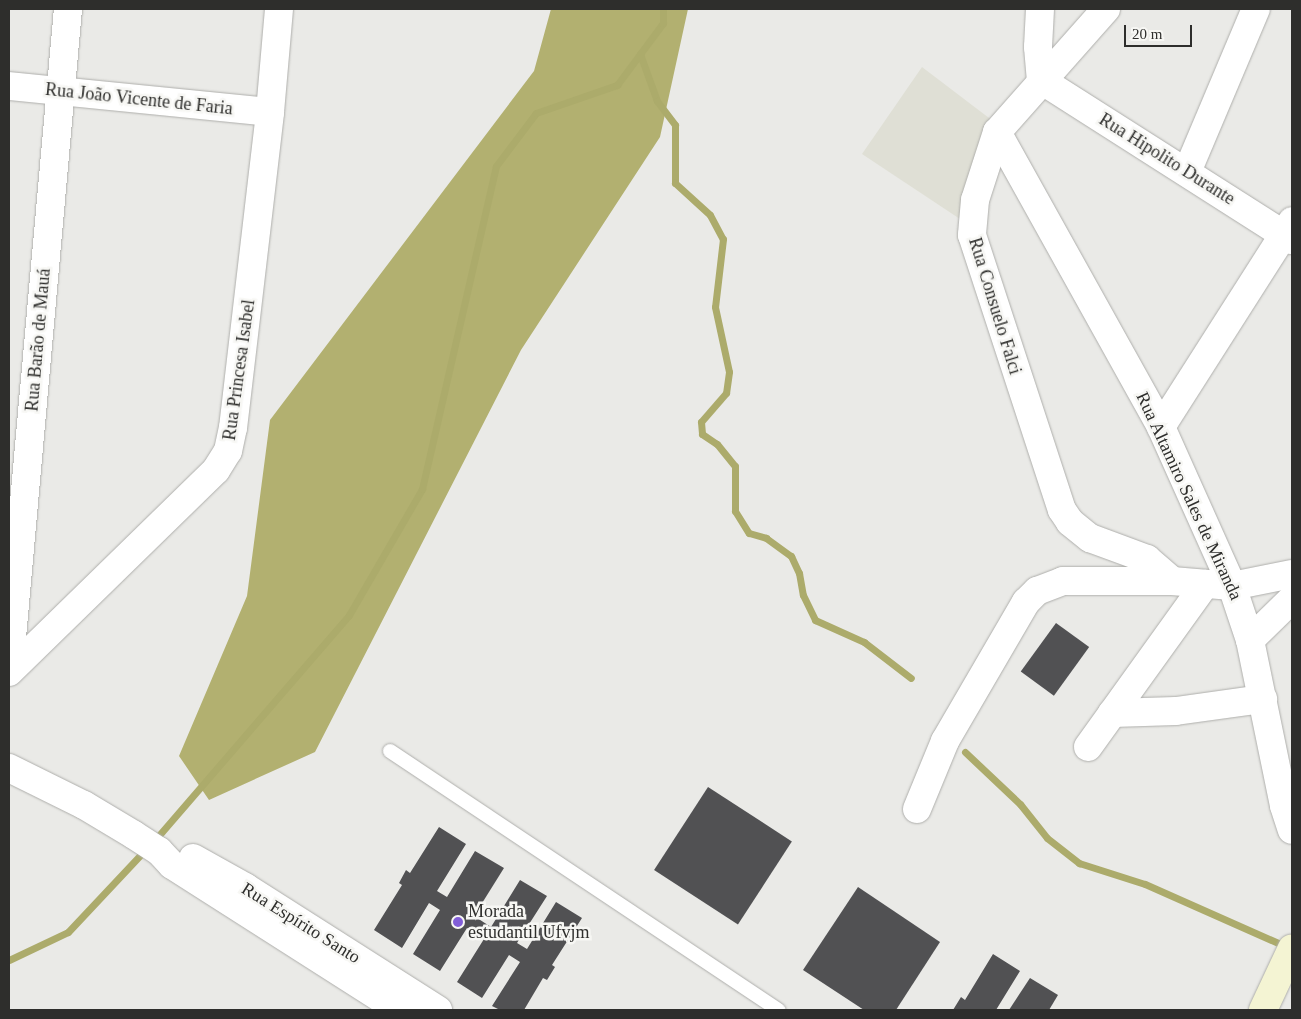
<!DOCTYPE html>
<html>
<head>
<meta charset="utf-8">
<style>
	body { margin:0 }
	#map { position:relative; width:1301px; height:1019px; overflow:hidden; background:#eaeae7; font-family:Georgia,serif }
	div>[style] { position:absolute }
	.built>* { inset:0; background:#dfdfd5 }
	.forest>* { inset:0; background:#b2b070 }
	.stream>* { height:7px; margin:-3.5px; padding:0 3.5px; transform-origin:3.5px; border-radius:3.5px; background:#acab6b }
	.building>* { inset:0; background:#515153; transform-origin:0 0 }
	.roads { filter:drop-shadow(0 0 1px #aeaeab) drop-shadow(0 0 1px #aeaeab) }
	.lane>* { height:14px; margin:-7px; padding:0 7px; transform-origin:7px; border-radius:7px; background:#fff }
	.street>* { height:28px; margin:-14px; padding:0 14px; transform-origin:14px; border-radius:14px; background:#fff }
	.secondary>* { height:28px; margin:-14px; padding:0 14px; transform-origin:14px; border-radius:14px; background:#f4f4d3 }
	.dots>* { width:14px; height:14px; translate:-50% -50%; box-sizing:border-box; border:2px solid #f7f7f4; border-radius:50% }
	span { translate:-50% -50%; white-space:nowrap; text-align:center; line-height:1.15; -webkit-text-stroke:5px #f7f7f4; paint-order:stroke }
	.street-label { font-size:18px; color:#2e2e2c }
	.poi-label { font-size:18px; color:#2e2e2c }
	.left { translate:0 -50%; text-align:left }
	.frame { position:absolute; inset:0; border:10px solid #2e2e2c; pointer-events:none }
	.scale { position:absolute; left:1124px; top:25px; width:68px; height:22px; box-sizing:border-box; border:2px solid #2e2e2c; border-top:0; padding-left:6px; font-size:15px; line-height:18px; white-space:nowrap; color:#2e2e2c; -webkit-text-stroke:4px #f7f7f4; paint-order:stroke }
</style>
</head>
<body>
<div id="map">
	<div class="built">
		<div style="clip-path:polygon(922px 67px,993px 121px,963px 221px,862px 154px)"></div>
	</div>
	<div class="forest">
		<div style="clip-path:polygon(551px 9px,688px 9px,660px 137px,521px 350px,315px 752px,209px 800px,179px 756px,247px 596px,270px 420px,534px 71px)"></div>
	</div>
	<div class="stream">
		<div style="left:640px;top:54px;width:50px;rotate:70.1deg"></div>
		<div style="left:657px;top:101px;width:30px;rotate:53deg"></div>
		<div style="left:675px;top:125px;width:58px;rotate:90deg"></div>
		<div style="left:675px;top:183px;width:47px;rotate:42.4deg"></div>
		<div style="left:710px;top:215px;width:27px;rotate:62deg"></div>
		<div style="left:723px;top:239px;width:68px;rotate:96.7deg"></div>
		<div style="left:715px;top:307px;width:66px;rotate:77.8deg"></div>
		<div style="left:729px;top:372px;width:21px;rotate:98deg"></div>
		<div style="left:726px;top:393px;width:38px;rotate:131deg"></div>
		<div style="left:701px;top:422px;width:12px;rotate:85deg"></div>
		<div style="left:702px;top:434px;width:18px;rotate:34deg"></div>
		<div style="left:717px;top:444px;width:28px;rotate:51deg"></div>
		<div style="left:735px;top:466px;width:45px;rotate:90deg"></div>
		<div style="left:735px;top:511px;width:26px;rotate:58deg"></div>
		<div style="left:749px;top:533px;width:18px;rotate:16deg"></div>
		<div style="left:766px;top:538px;width:31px;rotate:36deg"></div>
		<div style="left:791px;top:556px;width:19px;rotate:65deg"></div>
		<div style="left:799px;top:573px;width:22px;rotate:80deg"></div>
		<div style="left:803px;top:595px;width:28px;rotate:64deg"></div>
		<div style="left:815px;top:620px;width:54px;rotate:24.2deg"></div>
		<div style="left:864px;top:642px;width:59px;rotate:37.5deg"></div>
		<div style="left:965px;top:752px;width:76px;rotate:43.4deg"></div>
		<div style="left:1020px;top:804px;width:43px;rotate:51.5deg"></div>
		<div style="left:1047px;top:838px;width:41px;rotate:38deg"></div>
		<div style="left:1079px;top:863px;width:69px;rotate:17.7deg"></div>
		<div style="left:1145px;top:884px;width:155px;rotate:23.9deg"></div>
		<div style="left:154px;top:841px;width:298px;rotate:-49.2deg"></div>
		<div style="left:349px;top:615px;width:146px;rotate:-59.9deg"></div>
		<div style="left:422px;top:489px;width:331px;rotate:-77.1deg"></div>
		<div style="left:496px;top:166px;width:66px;rotate:-53deg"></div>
		<div style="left:536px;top:113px;width:86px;rotate:-19.1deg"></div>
		<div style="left:617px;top:85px;width:77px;rotate:-53.4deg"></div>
		<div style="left:663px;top:23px;width:14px;rotate:-90deg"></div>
		<div style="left:9px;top:960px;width:65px;rotate:-25.4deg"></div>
		<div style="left:68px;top:932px;width:114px;rotate:-46.8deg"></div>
	</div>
	<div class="building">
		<div style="left:1056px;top:623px;width:41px;height:60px;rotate:36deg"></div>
		<div style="left:708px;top:787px;width:100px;height:99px;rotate:33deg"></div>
		<div style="clip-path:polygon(439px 827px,466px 844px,437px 891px,447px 897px,475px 851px,504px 868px,474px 916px,491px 927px,520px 880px,547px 896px,517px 943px,527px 949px,556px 902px,582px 918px,552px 965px,555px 967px,547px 980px,543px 978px,524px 1010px,500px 1010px,492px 1006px,520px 962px,509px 955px,482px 998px,457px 982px,484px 939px,467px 928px,440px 971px,413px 954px,440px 910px,429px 903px,402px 948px,374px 930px,402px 885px,399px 883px,406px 870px,410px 873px)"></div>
		<div style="clip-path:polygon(858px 887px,940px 942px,896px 1010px,864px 1010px,803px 970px)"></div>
		<div style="clip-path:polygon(993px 954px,1020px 971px,996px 1010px,953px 1010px,961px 997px,965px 1000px)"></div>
		<div style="clip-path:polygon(1030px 978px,1058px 995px,1049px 1010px,1009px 1010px)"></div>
	</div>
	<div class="roads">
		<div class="lane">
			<div style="left:390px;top:751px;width:467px;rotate:33.7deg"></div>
		</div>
		<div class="street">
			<div style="left:1040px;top:9px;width:38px;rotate:93deg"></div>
			<div style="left:1038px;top:47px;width:33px;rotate:85deg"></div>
			<div style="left:1041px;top:80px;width:298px;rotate:32.5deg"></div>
			<div style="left:1106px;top:9px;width:164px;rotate:131.5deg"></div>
			<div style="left:997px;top:132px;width:71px;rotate:107.9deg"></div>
			<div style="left:975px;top:200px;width:35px;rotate:95deg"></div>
			<div style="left:972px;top:235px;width:289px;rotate:71.9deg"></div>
			<div style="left:1062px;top:510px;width:14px;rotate:56deg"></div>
			<div style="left:1070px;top:522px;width:26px;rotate:39deg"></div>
			<div style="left:1090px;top:538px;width:61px;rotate:20.2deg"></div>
			<div style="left:1147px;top:559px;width:33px;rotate:41deg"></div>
			<div style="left:9px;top:86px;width:262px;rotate:5.7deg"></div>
			<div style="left:997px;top:132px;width:338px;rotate:60.9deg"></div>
			<div style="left:1161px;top:427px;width:174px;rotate:65.9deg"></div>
			<div style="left:1232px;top:586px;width:57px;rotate:71.6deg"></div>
			<div style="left:1250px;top:640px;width:169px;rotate:78.4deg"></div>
			<div style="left:1284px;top:806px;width:25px;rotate:72deg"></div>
			<div style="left:1187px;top:172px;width:177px;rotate:-67.1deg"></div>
			<div style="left:1161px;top:427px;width:244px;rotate:-57.5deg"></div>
			<div style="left:1250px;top:640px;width:59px;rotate:-44.3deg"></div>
			<div style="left:9px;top:671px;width:665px;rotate:-84.91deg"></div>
			<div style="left:9px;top:672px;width:289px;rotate:-44.3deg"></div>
			<div style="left:216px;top:470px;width:22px;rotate:-58deg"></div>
			<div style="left:228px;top:451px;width:24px;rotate:-78deg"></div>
			<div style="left:233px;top:428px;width:318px;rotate:-83.3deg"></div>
			<div style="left:270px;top:112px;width:103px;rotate:-85deg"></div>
			<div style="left:1112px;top:713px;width:64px;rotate:-1.8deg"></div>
			<div style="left:1176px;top:711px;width:88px;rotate:-7.9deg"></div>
			<div style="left:1088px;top:747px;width:201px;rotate:-54.3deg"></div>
			<div style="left:9px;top:768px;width:84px;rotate:26.3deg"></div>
			<div style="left:84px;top:805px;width:58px;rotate:31deg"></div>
			<div style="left:134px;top:835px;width:30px;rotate:33deg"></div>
			<div style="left:159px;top:851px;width:19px;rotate:47deg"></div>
			<div style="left:172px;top:865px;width:270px;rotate:32.5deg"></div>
			<div style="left:917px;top:809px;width:74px;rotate:-67.6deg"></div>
			<div style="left:945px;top:741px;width:161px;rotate:-59.8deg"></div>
			<div style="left:1026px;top:602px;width:16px;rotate:-45deg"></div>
			<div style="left:1037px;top:591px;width:28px;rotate:-21deg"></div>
			<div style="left:1063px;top:581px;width:109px"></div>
			<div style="left:1172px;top:581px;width:60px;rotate:4.8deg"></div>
			<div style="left:1232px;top:586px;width:61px;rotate:-11.3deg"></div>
			<div style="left:193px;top:858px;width:60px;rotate:29.1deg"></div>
			<div style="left:245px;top:887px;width:229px;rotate:32.5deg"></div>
		</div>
		<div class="secondary">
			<div style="left:1263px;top:1010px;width:68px;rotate:-64.9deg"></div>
		</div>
	</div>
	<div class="dots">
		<div style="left:458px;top:922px;background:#825ed8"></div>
	</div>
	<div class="street-label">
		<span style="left:139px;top:99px;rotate:6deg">Rua João Vicente de Faria</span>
		<span style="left:1167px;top:159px;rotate:32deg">Rua Hipolito Durante</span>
		<span style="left:995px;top:306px;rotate:73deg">Rua Consuelo Falci</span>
		<span style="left:38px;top:340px;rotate:-85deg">Rua Barão de Mauá</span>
		<span style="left:239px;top:370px;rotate:-82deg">Rua Princesa Isabel</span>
		<span style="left:1189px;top:496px;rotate:65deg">Rua Altamiro Sales de Miranda</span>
		<span style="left:301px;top:923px;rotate:32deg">Rua Espírito Santo</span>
	</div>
	<div class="poi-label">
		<span class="left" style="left:468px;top:922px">Morada<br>estudantil Ufvjm</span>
	</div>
	<div class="frame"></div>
	<div class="scale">20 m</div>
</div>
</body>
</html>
